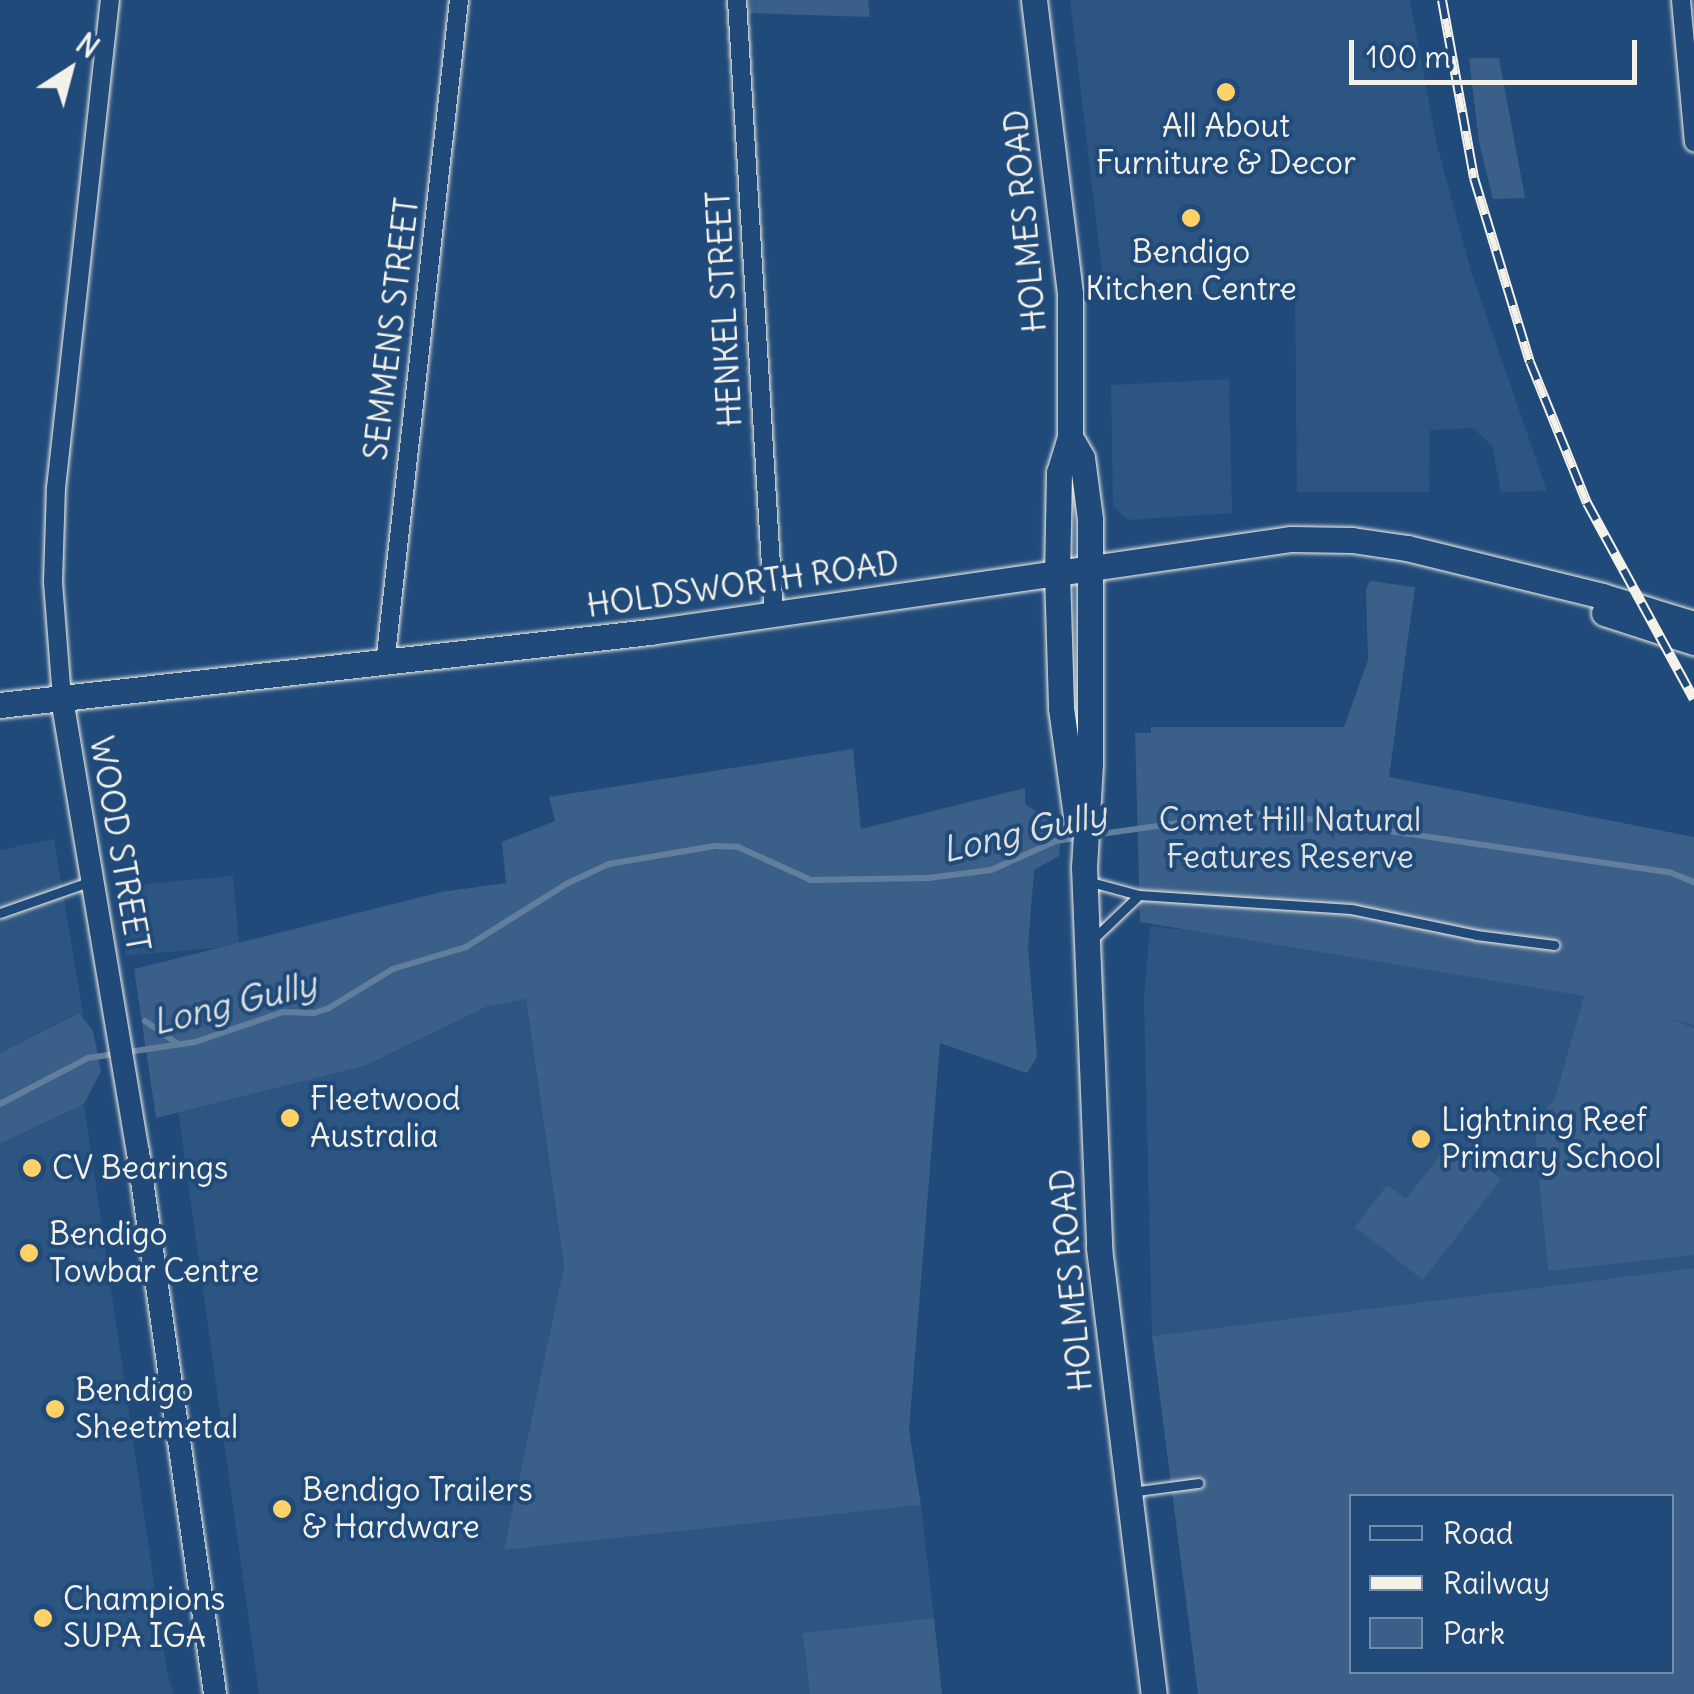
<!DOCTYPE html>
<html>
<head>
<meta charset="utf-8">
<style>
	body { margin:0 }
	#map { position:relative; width:1694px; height:1694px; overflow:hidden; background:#1f4a7a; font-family:Delius,sans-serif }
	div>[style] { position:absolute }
	.built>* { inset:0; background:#2d5581; transform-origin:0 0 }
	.green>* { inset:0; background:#3a5f88 }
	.stream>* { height:6px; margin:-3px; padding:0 3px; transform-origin:3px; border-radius:3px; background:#627e9d }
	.roads { filter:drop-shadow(0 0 2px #f4f1e8) drop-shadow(0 0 2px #f4f1e8) }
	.service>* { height:9px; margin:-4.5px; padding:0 4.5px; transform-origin:4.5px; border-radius:4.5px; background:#1f4a7a }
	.minor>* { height:18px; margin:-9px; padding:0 9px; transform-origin:9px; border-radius:9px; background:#1f4a7a }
	.tertiary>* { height:22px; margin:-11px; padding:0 11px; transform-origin:11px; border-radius:11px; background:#1f4a7a }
	.secondary>* { height:25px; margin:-12.5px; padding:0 12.5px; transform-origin:12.5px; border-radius:12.5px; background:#1f4a7a }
	.rail>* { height:10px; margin-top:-5px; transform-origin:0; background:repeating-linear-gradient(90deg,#1f4a7a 0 19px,#f4f1e8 0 38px); box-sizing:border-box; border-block:2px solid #f4f1e8 }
	.dots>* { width:28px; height:28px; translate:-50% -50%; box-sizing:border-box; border:5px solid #1f4a7a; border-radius:50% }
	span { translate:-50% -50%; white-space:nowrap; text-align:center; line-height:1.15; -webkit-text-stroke:8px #1f4a7a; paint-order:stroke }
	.poi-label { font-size:32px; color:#f4f1e8 }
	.left { translate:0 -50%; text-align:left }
	.street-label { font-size:32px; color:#f4f1e8 }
	.park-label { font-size:32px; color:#e1e2de }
	.water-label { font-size:35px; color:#dee0dd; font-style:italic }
	.legend { position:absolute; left:1349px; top:1494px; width:325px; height:180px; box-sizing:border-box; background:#1f4a7a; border:2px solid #748da6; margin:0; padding:12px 18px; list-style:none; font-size:30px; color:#f4f1e8 }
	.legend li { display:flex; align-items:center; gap:20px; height:50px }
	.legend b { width:50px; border:2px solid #748da6 }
	.north { position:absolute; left:20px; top:20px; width:100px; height:100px; -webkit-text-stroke:8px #1f4a7a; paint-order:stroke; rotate:36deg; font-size:28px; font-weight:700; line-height:40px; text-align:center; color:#f4f1e8 }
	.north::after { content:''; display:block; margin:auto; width:35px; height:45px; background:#f4f1e8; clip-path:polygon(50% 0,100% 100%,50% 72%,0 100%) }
	.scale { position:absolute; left:1349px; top:40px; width:288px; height:45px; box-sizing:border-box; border:5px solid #f4f1e8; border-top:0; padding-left:12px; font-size:30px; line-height:35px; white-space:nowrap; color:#f4f1e8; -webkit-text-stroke:8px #1f4a7a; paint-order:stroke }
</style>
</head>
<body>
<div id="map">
	<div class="built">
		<div style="clip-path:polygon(1070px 0,1410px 0,1437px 145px,1471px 271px,1547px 491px,1501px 492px,1492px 446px,1473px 428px,1430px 430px,1429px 492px,1297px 492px,1295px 292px,1105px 296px)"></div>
		<div style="clip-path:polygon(1229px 379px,1232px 513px,1128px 520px,1113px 507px,1111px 385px)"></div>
		<div style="clip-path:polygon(54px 839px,84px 1018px,78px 1013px,0 1053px,0 850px)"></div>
		<div style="left:233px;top:876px;width:70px;height:114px;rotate:85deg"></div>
		<div style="clip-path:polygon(1150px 926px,1492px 965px,1694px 1010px,1694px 1268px,1152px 1336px,1144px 999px)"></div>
		<div style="clip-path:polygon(526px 999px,564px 1266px,505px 1549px,921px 1505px,934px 1618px,804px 1633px,810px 1694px,259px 1694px,178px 1110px,367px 1065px,486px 1007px)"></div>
		<div style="clip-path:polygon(84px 1104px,167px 1672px,174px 1694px,0 1694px,0 1144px)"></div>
	</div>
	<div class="green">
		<div style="clip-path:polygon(749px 0,868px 0,870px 17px,750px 13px)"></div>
		<div style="clip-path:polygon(1469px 58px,1499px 58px,1525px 198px,1493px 199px,1479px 142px)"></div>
		<div style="clip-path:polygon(1370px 581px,1415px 587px,1389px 777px,1694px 837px,1694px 1025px,1668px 1018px,1694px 1028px,1694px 1255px,1548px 1271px,1534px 1124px,1555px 1098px,1584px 996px,1140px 922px,1135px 733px,1151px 733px,1151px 727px,1344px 727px,1368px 660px,1366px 589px)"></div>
		<div style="clip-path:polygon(853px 749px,861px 829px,1025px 788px,1025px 804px,1062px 829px,1059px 856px,1034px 870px,1028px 947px,1037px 1057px,1027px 1073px,940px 1043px,909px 1431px,921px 1505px,504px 1550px,564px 1266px,526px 999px,486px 1007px,367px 1065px,156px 1118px,134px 969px,441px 892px,506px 883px,502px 842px,555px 821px,549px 797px)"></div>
		<div style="clip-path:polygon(79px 1013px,93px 1031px,101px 1071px,84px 1104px,0 1144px,0 1053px)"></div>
		<div style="clip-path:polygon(1452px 1140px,1501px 1179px,1423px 1280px,1355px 1227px,1387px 1185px,1406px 1199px)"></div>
		<div style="clip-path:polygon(evenodd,1694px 1268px,1694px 1694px,1198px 1694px,1152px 1336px,1694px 1268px,1352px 1496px,1672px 1496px,1672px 1672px,1352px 1672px,1352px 1496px)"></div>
		<div style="clip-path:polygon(934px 1618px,942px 1694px,810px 1694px,803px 1633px)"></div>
	</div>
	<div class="stream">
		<div style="left:1094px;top:835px;width:141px;rotate:-8.1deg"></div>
		<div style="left:1234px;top:815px;width:40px;rotate:-1.4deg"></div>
		<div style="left:1274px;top:814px;width:399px;rotate:8.4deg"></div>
		<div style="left:1669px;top:872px;width:27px;rotate:22deg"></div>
		<div style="left:145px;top:1021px;width:39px;rotate:35deg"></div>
		<div style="left:0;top:1104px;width:99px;rotate:-27.6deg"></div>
		<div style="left:88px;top:1058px;width:108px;rotate:-8.5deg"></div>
		<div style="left:195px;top:1042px;width:93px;rotate:-18.8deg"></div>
		<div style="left:283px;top:1012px;width:31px;rotate:2deg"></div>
		<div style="left:314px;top:1013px;width:16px;rotate:-18deg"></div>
		<div style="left:329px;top:1008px;width:75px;rotate:-31.4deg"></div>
		<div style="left:393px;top:969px;width:76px;rotate:-16.8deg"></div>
		<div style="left:466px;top:947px;width:120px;rotate:-32.1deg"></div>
		<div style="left:568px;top:883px;width:45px;rotate:-24.9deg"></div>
		<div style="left:609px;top:864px;width:107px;rotate:-9.7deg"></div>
		<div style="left:714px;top:846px;width:24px;rotate:2deg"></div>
		<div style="left:738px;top:847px;width:80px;rotate:24.3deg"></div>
		<div style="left:811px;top:880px;width:117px;rotate:-1deg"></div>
		<div style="left:928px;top:878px;width:64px;rotate:-7.2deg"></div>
		<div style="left:991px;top:870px;width:71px;rotate:-24deg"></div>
		<div style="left:1056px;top:841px;width:26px;rotate:-9deg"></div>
	</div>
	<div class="roads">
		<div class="service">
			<div style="left:1087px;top:881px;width:54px;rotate:15.1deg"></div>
			<div style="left:1139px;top:895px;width:212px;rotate:3.8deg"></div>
			<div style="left:1351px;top:909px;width:128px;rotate:11.7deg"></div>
			<div style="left:1476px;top:935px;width:79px;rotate:7.3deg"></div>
			<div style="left:0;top:913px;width:97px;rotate:-19.2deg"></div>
			<div style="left:1090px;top:942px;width:68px;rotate:-43.8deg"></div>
			<div style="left:1130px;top:1492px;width:69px;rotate:-7.5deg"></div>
		</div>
		<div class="minor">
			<div style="left:737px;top:0;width:616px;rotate:86.56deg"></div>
			<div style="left:1681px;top:0;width:143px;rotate:84.8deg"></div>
			<div style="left:385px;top:664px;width:668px;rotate:-83.64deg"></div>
			<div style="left:62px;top:699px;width:117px;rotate:-94.4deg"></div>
			<div style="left:53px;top:582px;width:94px;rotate:-88.2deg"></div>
			<div style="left:56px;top:488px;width:491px;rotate:-83.7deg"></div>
		</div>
		<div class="tertiary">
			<div style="left:62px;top:699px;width:459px;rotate:80.5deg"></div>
			<div style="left:138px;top:1152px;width:547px;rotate:81.91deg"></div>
		</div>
		<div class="secondary">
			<div style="left:1034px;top:0;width:296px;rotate:83deg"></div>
			<div style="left:1070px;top:294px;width:143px;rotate:90deg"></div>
			<div style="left:1070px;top:437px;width:37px;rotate:107deg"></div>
			<div style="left:1059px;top:472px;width:100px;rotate:91.1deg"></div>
			<div style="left:1057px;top:572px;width:136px;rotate:88.3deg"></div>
			<div style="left:1061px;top:708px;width:116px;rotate:82.1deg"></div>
			<div style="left:1070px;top:437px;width:24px;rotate:60deg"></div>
			<div style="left:1082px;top:458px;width:62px;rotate:82.5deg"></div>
			<div style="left:1090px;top:519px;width:245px;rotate:90deg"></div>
			<div style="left:1090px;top:764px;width:103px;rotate:93.3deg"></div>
			<div style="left:1084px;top:867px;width:381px;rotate:87.7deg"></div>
			<div style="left:1099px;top:1248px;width:449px;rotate:83deg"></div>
			<div style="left:1604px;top:613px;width:95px;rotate:17.9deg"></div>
			<div style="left:0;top:705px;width:654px;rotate:-6.41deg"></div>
			<div style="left:650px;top:632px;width:648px;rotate:-8.26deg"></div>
			<div style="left:1291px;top:539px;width:61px;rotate:0.9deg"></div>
			<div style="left:1352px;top:540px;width:56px;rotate:8.3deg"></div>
			<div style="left:1407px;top:548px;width:201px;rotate:13.8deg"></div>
			<div style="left:1602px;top:596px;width:96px;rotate:16.9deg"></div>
		</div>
	</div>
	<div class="rail">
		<div style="left:1442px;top:0;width:181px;rotate:79.8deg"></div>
		<div style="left:1474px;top:178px;width:192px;rotate:73.1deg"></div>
		<div style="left:1530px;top:362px;width:152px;rotate:68deg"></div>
		<div style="left:1587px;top:503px;width:223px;rotate:61.4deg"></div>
	</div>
	<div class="dots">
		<div style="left:1226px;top:92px;background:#ffd166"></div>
		<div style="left:1191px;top:218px;background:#ffd166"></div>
		<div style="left:290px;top:1118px;background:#ffd166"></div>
		<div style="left:1421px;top:1139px;background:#ffd166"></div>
		<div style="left:32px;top:1168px;background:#ffd166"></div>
		<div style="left:29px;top:1253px;background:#ffd166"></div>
		<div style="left:55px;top:1409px;background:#ffd166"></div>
		<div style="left:282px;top:1509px;background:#ffd166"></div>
		<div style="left:43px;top:1618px;background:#ffd166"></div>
	</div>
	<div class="poi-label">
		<span style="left:1226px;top:145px">All About<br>Furniture &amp; Decor</span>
		<span style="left:1191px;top:271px">Bendigo<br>Kitchen Centre</span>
		<span class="left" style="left:310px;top:1118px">Fleetwood<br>Australia</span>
		<span class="left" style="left:1441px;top:1139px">Lightning Reef<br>Primary School</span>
		<span class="left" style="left:52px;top:1168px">CV Bearings</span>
		<span class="left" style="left:49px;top:1253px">Bendigo<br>Towbar Centre</span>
		<span class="left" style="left:75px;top:1409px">Bendigo<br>Sheetmetal</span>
		<span class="left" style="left:302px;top:1509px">Bendigo Trailers<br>&amp; Hardware</span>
		<span class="left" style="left:63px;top:1618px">Champions<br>SUPA IGA</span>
	</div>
	<div class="street-label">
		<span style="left:1026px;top:221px;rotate:-95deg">HOLMES ROAD</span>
		<span style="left:725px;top:309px;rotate:-93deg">HENKEL STREET</span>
		<span style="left:392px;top:329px;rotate:-83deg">SEMMENS STREET</span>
		<span style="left:743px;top:585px;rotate:-8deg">HOLDSWORTH ROAD</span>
		<span style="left:119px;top:844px;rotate:80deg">WOOD STREET</span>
		<span style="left:1072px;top:1280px;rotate:-95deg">HOLMES ROAD</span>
	</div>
	<div class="park-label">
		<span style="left:1290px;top:839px">Comet Hill Natural<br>Features Reserve</span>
	</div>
	<div class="water-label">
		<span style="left:1024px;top:831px;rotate:-13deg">Long Gully</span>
		<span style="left:234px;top:1002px;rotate:-14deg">Long Gully</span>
	</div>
	<ul class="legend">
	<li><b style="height:12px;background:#1f4a7a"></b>Road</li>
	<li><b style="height:12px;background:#f4f1e8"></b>Railway</li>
	<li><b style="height:28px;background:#3a5f88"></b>Park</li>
	</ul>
	<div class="north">N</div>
	<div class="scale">100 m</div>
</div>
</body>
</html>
